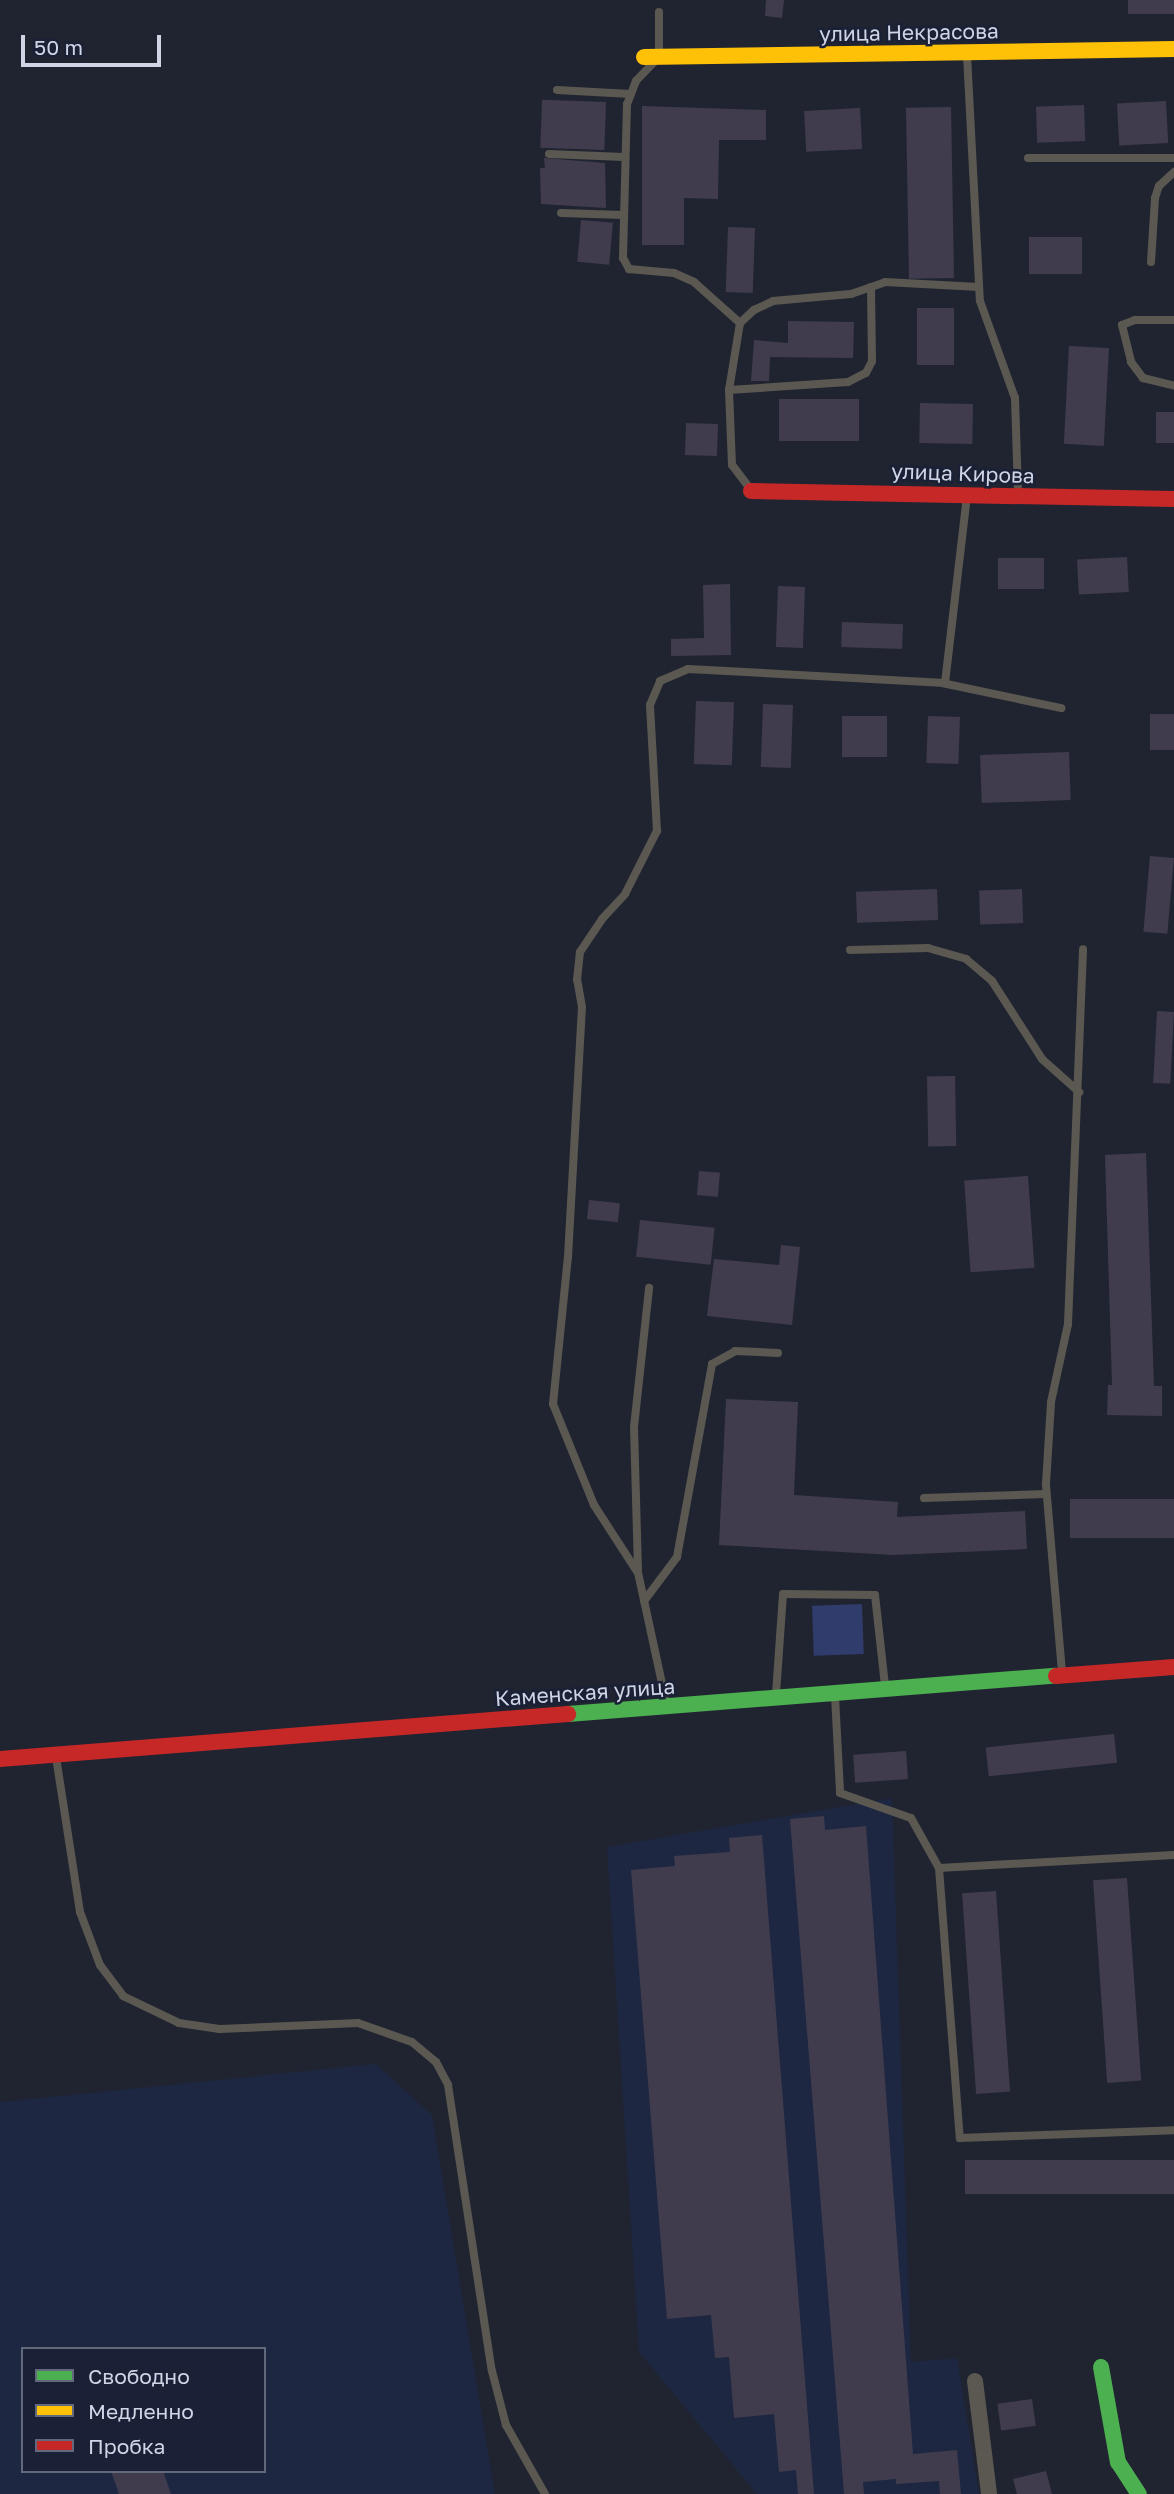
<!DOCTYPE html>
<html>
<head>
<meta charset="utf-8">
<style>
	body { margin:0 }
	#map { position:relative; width:1174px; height:2494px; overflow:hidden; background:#202431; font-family:"Golos Text",sans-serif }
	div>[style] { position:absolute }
	.built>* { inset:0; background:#1e2741 }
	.green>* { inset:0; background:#303c6b; transform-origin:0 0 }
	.building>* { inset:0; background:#403c4e; transform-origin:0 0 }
	.lane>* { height:8px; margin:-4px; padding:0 4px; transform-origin:4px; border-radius:4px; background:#5a5850 }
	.street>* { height:16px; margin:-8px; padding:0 8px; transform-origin:8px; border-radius:8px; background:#5a5850 }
	.fast>* { height:16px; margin:-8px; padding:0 8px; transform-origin:8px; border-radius:8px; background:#4caf50 }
	.slow>* { height:16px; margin:-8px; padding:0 8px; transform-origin:8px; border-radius:8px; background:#ffc107 }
	.jam>* { height:16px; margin:-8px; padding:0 8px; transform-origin:8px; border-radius:8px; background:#c62828 }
	span { translate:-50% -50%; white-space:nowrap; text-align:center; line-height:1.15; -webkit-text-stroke:5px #1a2137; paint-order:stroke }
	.street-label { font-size:21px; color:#cfd5e4 }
	.legend { position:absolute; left:21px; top:2347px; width:245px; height:126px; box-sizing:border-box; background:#1a2137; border:2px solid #62697c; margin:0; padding:9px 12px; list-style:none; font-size:21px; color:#cfd5e4 }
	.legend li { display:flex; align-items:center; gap:14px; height:35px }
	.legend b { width:35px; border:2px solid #62697c }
	.scale { position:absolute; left:21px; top:35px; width:140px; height:32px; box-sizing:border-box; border:4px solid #cfd5e4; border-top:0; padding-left:9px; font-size:21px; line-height:24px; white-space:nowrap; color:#cfd5e4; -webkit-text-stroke:5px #1a2137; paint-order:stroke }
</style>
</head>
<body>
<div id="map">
	<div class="built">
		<div style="clip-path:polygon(892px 1798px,911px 2362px,957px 2358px,979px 2494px,757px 2494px,639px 2352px,607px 1847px)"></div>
		<div style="clip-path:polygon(evenodd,376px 2064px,432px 2115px,495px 2494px,0 2494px,0 2102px,376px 2064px,23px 2349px,264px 2349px,264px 2471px,23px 2471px,23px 2349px)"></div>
	</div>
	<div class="green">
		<div style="left:862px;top:1604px;width:50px;height:50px;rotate:88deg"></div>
	</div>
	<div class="building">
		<div style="clip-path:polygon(766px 0,784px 0,782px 18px,765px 16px)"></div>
		<div style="left:1128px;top:0;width:46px;height:14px"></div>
		<div style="left:1166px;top:101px;width:42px;height:49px;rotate:87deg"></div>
		<div style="left:606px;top:102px;width:48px;height:64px;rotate:92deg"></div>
		<div style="left:1084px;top:105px;width:36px;height:48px;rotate:88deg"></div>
		<div style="clip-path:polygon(642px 106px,766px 110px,766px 140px,719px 140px,718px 199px,684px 198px,684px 245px,642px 245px)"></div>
		<div style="left:951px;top:107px;width:171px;height:45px;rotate:89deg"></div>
		<div style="left:860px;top:108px;width:41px;height:56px;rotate:87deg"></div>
		<div style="clip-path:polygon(544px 158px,605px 163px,606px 208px,541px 204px,540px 168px,545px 168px)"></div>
		<div style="left:581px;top:220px;width:32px;height:42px;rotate:5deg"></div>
		<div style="left:728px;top:227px;width:27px;height:65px;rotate:2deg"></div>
		<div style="left:1029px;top:237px;width:53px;height:37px"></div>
		<div style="left:917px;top:308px;width:37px;height:57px"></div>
		<div style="clip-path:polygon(788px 321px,854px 322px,853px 358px,770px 357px,769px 381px,751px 381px,754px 340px,788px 343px)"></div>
		<div style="left:1069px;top:346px;width:40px;height:98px;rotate:3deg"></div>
		<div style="left:779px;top:399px;width:80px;height:42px"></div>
		<div style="left:920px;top:403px;width:53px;height:40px;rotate:1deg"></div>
		<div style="left:1156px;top:412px;width:18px;height:31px"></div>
		<div style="left:686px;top:423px;width:32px;height:32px;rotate:2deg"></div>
		<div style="left:1127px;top:557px;width:35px;height:50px;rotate:87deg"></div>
		<div style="left:998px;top:558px;width:46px;height:31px"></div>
		<div style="clip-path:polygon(730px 584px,731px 655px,671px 656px,671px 639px,704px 638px,703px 585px)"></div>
		<div style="left:778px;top:586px;width:27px;height:61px;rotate:2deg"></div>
		<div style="left:842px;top:622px;width:61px;height:25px;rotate:2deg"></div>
		<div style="left:696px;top:701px;width:38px;height:63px;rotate:2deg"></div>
		<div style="left:763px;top:704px;width:30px;height:63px;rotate:2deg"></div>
		<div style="left:1150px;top:714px;width:24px;height:36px"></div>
		<div style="left:842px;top:716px;width:45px;height:41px"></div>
		<div style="left:928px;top:716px;width:32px;height:47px;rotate:2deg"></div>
		<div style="left:1069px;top:752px;width:48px;height:89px;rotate:88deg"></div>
		<div style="left:1150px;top:856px;width:24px;height:76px;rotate:5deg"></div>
		<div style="left:937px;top:889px;width:31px;height:81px;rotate:88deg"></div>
		<div style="left:1022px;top:889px;width:34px;height:43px;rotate:88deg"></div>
		<div style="left:1157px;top:1011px;width:17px;height:72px;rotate:3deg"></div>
		<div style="left:955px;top:1076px;width:70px;height:28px;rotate:89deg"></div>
		<div style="clip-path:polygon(1146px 1153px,1154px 1386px,1162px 1386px,1162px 1416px,1107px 1415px,1108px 1385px,1112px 1385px,1105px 1155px)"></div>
		<div style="left:699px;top:1171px;width:21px;height:24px;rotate:5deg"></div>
		<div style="left:1028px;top:1176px;width:92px;height:64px;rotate:86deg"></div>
		<div style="left:589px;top:1200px;width:31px;height:19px;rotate:6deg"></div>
		<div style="left:640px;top:1220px;width:75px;height:37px;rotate:6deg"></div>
		<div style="clip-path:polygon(781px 1245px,800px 1247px,792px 1325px,707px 1316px,714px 1259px,779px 1265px)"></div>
		<div style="clip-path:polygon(726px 1399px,798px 1402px,794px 1495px,898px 1502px,897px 1517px,1025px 1511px,1027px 1549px,894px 1555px,719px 1545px)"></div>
		<div style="left:1174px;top:1499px;width:39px;height:104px;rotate:90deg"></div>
		<div style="left:1114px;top:1734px;width:29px;height:129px;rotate:84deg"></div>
		<div style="left:906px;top:1751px;width:28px;height:53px;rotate:86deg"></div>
		<div style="clip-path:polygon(824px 1816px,825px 1830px,866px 1826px,913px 2454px,957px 2450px,961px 2494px,940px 2494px,939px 2481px,896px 2484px,896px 2479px,863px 2482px,864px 2494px,844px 2494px,790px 1819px)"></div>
		<div style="clip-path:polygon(762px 1835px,814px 2494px,798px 2494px,796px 2470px,779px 2472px,774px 2414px,734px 2418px,729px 2357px,715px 2358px,711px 2315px,667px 2319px,631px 1870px,675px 1866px,674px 1856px,730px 1852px,729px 1838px)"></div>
		<div style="left:1127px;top:1878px;width:203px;height:34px;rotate:86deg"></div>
		<div style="left:996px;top:1891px;width:201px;height:34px;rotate:86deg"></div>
		<div style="left:1174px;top:2160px;width:34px;height:209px;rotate:90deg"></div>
		<div style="left:1032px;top:2399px;width:27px;height:35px;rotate:82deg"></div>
		<div style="clip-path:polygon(111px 2471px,163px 2471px,171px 2494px,119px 2494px)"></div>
		<div style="clip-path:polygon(1046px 2471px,1052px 2494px,1017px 2494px,1013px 2479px)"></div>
	</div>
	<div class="lane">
		<div style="left:659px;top:12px;width:45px;rotate:90deg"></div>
		<div style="left:659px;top:57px;width:33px;rotate:134deg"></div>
		<div style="left:636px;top:81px;width:25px;rotate:111deg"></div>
		<div style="left:627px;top:104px;width:154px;rotate:91.5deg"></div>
		<div style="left:623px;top:258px;width:13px;rotate:61deg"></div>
		<div style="left:629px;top:269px;width:45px;rotate:5.1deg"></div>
		<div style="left:674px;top:273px;width:22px;rotate:24deg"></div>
		<div style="left:694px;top:282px;width:62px;rotate:41.7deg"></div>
		<div style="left:967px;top:55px;width:246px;rotate:87deg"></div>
		<div style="left:980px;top:301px;width:103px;rotate:70.2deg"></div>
		<div style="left:1015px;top:398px;width:96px;rotate:88.2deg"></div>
		<div style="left:557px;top:90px;width:74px;rotate:3.1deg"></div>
		<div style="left:549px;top:154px;width:75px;rotate:2.3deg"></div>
		<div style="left:1028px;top:158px;width:146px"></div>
		<div style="left:561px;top:213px;width:63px;rotate:1.8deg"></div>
		<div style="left:1151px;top:262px;width:64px;rotate:-86.4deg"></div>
		<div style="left:1155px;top:198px;width:13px;rotate:-72deg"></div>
		<div style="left:1159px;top:186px;width:21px;rotate:-43deg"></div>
		<div style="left:1174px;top:320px;width:39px;rotate:180deg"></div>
		<div style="left:1135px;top:320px;width:14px;rotate:159deg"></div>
		<div style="left:1122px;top:325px;width:38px;rotate:76deg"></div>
		<div style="left:1131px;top:362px;width:20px;rotate:53deg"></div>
		<div style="left:1143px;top:378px;width:32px;rotate:14deg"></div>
		<div style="left:729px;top:390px;width:119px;rotate:-3.8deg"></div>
		<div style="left:848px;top:382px;width:20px;rotate:-27deg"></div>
		<div style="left:866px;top:373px;width:13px;rotate:-63deg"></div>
		<div style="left:872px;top:361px;width:74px;rotate:-90.8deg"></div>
		<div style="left:751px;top:490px;width:31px;rotate:-127deg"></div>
		<div style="left:732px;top:465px;width:75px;rotate:-92.3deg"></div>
		<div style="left:729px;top:390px;width:68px;rotate:-80.7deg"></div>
		<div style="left:740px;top:323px;width:19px;rotate:-43deg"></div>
		<div style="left:754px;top:310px;width:21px;rotate:-25deg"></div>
		<div style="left:773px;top:301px;width:78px;rotate:-5.1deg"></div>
		<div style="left:851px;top:294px;width:36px;rotate:-19deg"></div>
		<div style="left:885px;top:282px;width:94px;rotate:3deg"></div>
		<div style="left:942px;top:683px;width:122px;rotate:11.9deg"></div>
		<div style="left:850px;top:950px;width:78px;rotate:-1.5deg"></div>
		<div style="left:928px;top:948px;width:40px;rotate:16deg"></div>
		<div style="left:966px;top:959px;width:34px;rotate:40deg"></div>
		<div style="left:992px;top:981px;width:93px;rotate:57.3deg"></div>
		<div style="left:1042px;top:1059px;width:50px;rotate:41.7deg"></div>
		<div style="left:924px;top:1498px;width:122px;rotate:-1.9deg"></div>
		<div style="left:638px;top:1570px;width:143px;rotate:-91.6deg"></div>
		<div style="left:634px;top:1427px;width:140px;rotate:-83.8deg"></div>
		<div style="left:644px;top:1601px;width:55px;rotate:-53.1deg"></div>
		<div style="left:677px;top:1557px;width:196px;rotate:-79.7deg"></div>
		<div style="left:712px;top:1364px;width:26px;rotate:-29deg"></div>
		<div style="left:735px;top:1351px;width:43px;rotate:2.7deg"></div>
		<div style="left:1062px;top:1672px;width:189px;rotate:-94.9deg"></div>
		<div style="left:1046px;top:1484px;width:82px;rotate:-86.5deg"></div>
		<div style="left:1051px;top:1402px;width:80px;rotate:-77.7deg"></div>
		<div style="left:1068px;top:1324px;width:375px;rotate:-87.7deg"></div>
		<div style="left:776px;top:1694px;width:100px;rotate:-86deg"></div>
		<div style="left:783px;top:1594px;width:92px;rotate:0.6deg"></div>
		<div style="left:875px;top:1595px;width:92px;rotate:83.7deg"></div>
		<div style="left:835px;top:1696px;width:97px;rotate:87deg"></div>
		<div style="left:840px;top:1793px;width:75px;rotate:19.4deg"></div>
		<div style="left:911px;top:1818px;width:57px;rotate:60.8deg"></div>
		<div style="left:939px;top:1868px;width:235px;rotate:-3.2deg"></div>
		<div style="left:666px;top:1702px;width:132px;rotate:-102.2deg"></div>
		<div style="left:638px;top:1573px;width:81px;rotate:-122.9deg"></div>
		<div style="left:594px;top:1505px;width:109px;rotate:-112.1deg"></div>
		<div style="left:553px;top:1404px;width:148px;rotate:-84.2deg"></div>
		<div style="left:568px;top:1257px;width:250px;rotate:-86.8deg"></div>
		<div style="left:582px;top:1007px;width:27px;rotate:-100deg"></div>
		<div style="left:577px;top:980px;width:28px;rotate:-84deg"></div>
		<div style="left:580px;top:952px;width:40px;rotate:-56deg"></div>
		<div style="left:602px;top:919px;width:34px;rotate:-47deg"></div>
		<div style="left:625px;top:894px;width:71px;rotate:-63.1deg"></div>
		<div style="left:657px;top:831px;width:126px;rotate:-93.2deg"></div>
		<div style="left:650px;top:705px;width:26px;rotate:-67deg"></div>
		<div style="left:660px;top:681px;width:30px;rotate:-23deg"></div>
		<div style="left:688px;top:669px;width:257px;rotate:3.1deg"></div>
		<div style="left:945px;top:683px;width:188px;rotate:-83.3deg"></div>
		<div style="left:56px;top:1757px;width:157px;rotate:81.2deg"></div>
		<div style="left:80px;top:1912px;width:57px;rotate:69.3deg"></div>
		<div style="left:100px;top:1965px;width:39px;rotate:53deg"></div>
		<div style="left:123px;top:1996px;width:62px;rotate:25.7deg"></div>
		<div style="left:179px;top:2023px;width:41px;rotate:8.3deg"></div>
		<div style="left:220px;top:2029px;width:138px;rotate:-2.5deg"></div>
		<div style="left:358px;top:2023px;width:57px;rotate:19.4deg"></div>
		<div style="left:412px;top:2042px;width:31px;rotate:40deg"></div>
		<div style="left:436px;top:2062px;width:26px;rotate:62deg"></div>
		<div style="left:448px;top:2085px;width:289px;rotate:81.3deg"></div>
		<div style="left:492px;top:2371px;width:56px;rotate:75.5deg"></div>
		<div style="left:506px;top:2425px;width:79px;rotate:60.5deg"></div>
		<div style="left:939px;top:1868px;width:271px;rotate:85.6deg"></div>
		<div style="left:960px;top:2138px;width:214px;rotate:-2.1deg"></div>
	</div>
	<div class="street">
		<div style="left:975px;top:2381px;width:114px;rotate:82.9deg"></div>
	</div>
	<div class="fast">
		<div style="left:568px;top:1714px;width:489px;rotate:-4.5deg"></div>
		<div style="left:1101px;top:2367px;width:97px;rotate:79.9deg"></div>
		<div style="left:1118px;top:2462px;width:38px;rotate:57deg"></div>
	</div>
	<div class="slow">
		<div style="left:644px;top:57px;width:530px;rotate:-0.86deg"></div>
	</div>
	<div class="jam">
		<div style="left:751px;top:491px;width:423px;rotate:1.1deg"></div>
		<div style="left:1056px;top:1676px;width:118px;rotate:-4.4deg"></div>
		<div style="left:0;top:1759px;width:570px;rotate:-4.53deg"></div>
	</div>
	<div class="street-label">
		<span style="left:909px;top:32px;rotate:-1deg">улица Некрасова</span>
		<span style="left:963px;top:473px;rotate:2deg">улица Кирова</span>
		<span style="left:585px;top:1692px;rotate:-4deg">Каменская улица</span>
	</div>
	<ul class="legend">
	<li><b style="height:9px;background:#4caf50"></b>Свободно</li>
	<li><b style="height:9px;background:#ffc107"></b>Медленно</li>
	<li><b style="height:9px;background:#c62828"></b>Пробка</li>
	</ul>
	<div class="scale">50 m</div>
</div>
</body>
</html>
